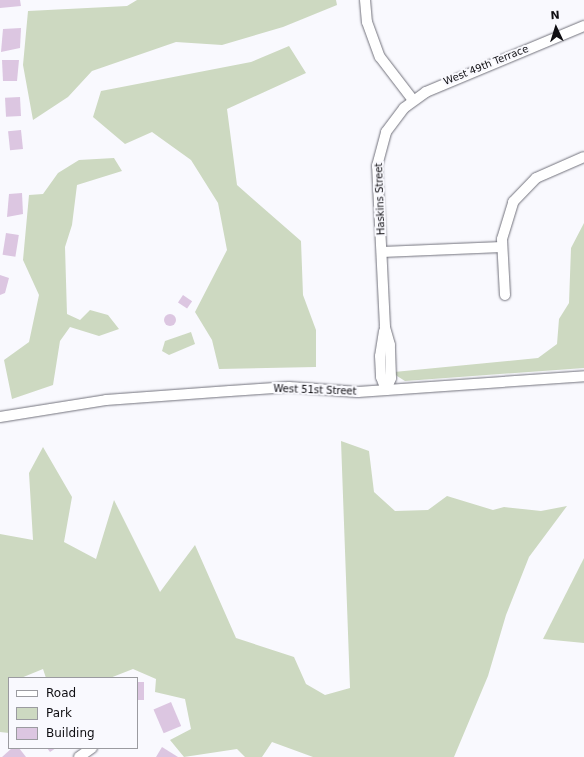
<!DOCTYPE html>
<html>
<head>
<meta charset="utf-8">
<style>
	body { margin:0 }
	#map { position:relative; width:584px; height:757px; overflow:hidden; background:#f9f9fe; font-family:"DejaVu Sans",sans-serif }
	div>[style] { position:absolute }
	.green>* { inset:0; background:#cdd9c1 }
	.building>* { inset:0; background:#dcc6e1; transform-origin:0 0 }
	.round { border-radius:50% }
	.roads { filter:drop-shadow(0 0 1px #72727c) drop-shadow(0 0 1px #72727c) }
	.minor>* { height:10px; margin:-5px; padding:0 5px; transform-origin:5px; border-radius:5px; background:#fff }
	span { translate:-50% -50%; white-space:nowrap; text-align:center; line-height:1.15; -webkit-text-stroke:4px #f9f9fe; paint-order:stroke }
	.street-label { font-size:10px; color:#0f0e12 }
	.legend { position:absolute; left:8px; top:677px; width:130px; height:72px; box-sizing:border-box; background:#f9f9fe; border:1px solid #9b9ba0; margin:0; padding:5px 7px; list-style:none; font-size:12px; color:#0f0e12 }
	.legend li { display:flex; align-items:center; gap:8px; height:20px }
	.legend b { width:20px; border:1px solid #9b9ba0 }
	.north { position:absolute; left:536px; top:8px; width:40px; height:40px; -webkit-text-stroke:3px #f9f9fe; paint-order:stroke; rotate:356deg; font-size:11px; font-weight:700; line-height:16px; text-align:center; color:#0f0e12 }
	.north::after { content:''; display:block; margin:auto; width:14px; height:18px; background:#0f0e12; clip-path:polygon(50% 0,100% 100%,50% 72%,0 100%) }
</style>
</head>
<body>
<div id="map">
	<div class="green">
		<div style="clip-path:polygon(137px 0,336px 0,337px 5px,283px 27px,222px 45px,176px 42px,92px 71px,68px 97px,33px 120px,23px 65px,28px 11px,127px 6px)"></div>
		<div style="clip-path:polygon(289px 46px,306px 73px,227px 109px,237px 185px,301px 241px,303px 295px,316px 330px,316px 367px,219px 369px,212px 340px,195px 312px,227px 250px,218px 203px,191px 160px,152px 132px,125px 144px,93px 117px,101px 91px,251px 62px)"></div>
		<div style="clip-path:polygon(114px 158px,122px 171px,77px 185px,72px 225px,65px 247px,67px 314px,80px 320px,90px 310px,108px 315px,119px 329px,99px 336px,70px 327px,60px 341px,53px 385px,12px 399px,4px 360px,29px 342px,39px 295px,23px 260px,29px 195px,43px 194px,58px 173px,79px 160px)"></div>
		<div style="clip-path:polygon(584px 223px,584px 368px,405px 381px,397px 376px,394px 372px,538px 358px,557px 344px,559px 319px,569px 303px,571px 248px)"></div>
		<div style="clip-path:polygon(191px 332px,195px 344px,169px 355px,162px 351px,165px 341px)"></div>
		<div style="clip-path:polygon(341px 441px,369px 451px,374px 492px,395px 511px,428px 510px,447px 496px,493px 510px,504px 507px,541px 511px,567px 506px,529px 557px,506px 615px,488px 676px,454px 757px,313px 757px,272px 742px,262px 757px,245px 757px,237px 749px,184px 757px,170px 740px,191px 729px,185px 699px,155px 692px,156px 679px,133px 669px,110px 678px,46px 678px,43px 669px,21px 678px,9px 678px,9px 733px,0 732px,0 534px,33px 540px,29px 473px,43px 447px,72px 497px,64px 542px,96px 559px,114px 500px,160px 592px,195px 545px,236px 638px,294px 657px,306px 684px,325px 695px,350px 688px)"></div>
		<div style="clip-path:polygon(584px 558px,584px 643px,543px 639px)"></div>
	</div>
	<div class="building">
		<div style="clip-path:polygon(0 0,20px 0,21px 6px,0 8px)"></div>
		<div style="clip-path:polygon(21px 28px,20px 48px,1px 52px,3px 29px)"></div>
		<div style="clip-path:polygon(2px 60px,19px 60px,17px 81px,3px 81px)"></div>
		<div style="left:20px;top:97px;width:19px;height:15px;rotate:87deg"></div>
		<div style="left:21px;top:130px;width:19px;height:13px;rotate:84deg"></div>
		<div style="clip-path:polygon(22px 193px,23px 214px,7px 217px,9px 194px)"></div>
		<div style="left:6px;top:233px;width:13px;height:22px;rotate:9deg"></div>
		<div style="clip-path:polygon(0 275px,9px 278px,5px 293px,0 295px)"></div>
		<div style="left:183px;top:295px;width:11px;height:9px;rotate:34deg"></div>
		<div class="round" style="left:164px;top:314px;width:12px;height:12px"></div>
		<div style="left:137px;top:682px;width:7px;height:18px"></div>
		<div style="left:171px;top:702px;width:26px;height:19px;rotate:67deg"></div>
		<div style="clip-path:polygon(162px 747px,178px 757px,156px 757px)"></div>
		<div style="clip-path:polygon(12px 748px,19px 748px,26px 757px,2px 757px)"></div>
		<div style="clip-path:polygon(47px 748px,56px 748px,50px 752px)"></div>
	</div>
	<div class="roads">
		<div class="minor">
			<div style="left:365px;top:0;width:22px;rotate:85deg"></div>
			<div style="left:367px;top:22px;width:37px;rotate:70deg"></div>
			<div style="left:380px;top:57px;width:54px;rotate:52.5deg"></div>
			<div style="left:382px;top:252px;width:120px;rotate:-2.4deg"></div>
			<div style="left:505px;top:295px;width:56px;rotate:-93.1deg"></div>
			<div style="left:502px;top:239px;width:39px;rotate:-73deg"></div>
			<div style="left:513px;top:202px;width:33px;rotate:-46deg"></div>
			<div style="left:536px;top:178px;width:52px;rotate:-23.6deg"></div>
			<div style="left:384px;top:331px;width:25px;rotate:99deg"></div>
			<div style="left:380px;top:356px;width:21px;rotate:87deg"></div>
			<div style="left:381px;top:377px;width:14px;rotate:69deg"></div>
			<div style="left:386px;top:390px;width:13px;rotate:-67deg"></div>
			<div style="left:391px;top:378px;width:33px;rotate:-92deg"></div>
			<div style="left:390px;top:345px;width:19px;rotate:-106deg"></div>
			<div style="left:385px;top:327px;width:161px;rotate:-92.8deg"></div>
			<div style="left:377px;top:166px;width:35px;rotate:-75deg"></div>
			<div style="left:386px;top:132px;width:30px;rotate:-53deg"></div>
			<div style="left:404px;top:108px;width:27px;rotate:-36deg"></div>
			<div style="left:426px;top:92px;width:171px;rotate:-22.7deg"></div>
			<div style="left:0;top:417px;width:107px;rotate:-9.1deg"></div>
			<div style="left:106px;top:400px;width:124px;rotate:-4.2deg"></div>
			<div style="left:230px;top:391px;width:59px;rotate:-3.9deg"></div>
			<div style="left:289px;top:387px;width:69px;rotate:4.1deg"></div>
			<div style="left:358px;top:392px;width:227px;rotate:-4deg"></div>
			<div style="left:79px;top:757px;width:16px;rotate:-35deg"></div>
		</div>
	</div>
	<div class="street-label">
		<span style="left:486px;top:65px;rotate:-22deg">West 49th Terrace</span>
		<span style="left:380px;top:199px;rotate:-92deg">Haskins Street</span>
		<span style="left:315px;top:390px;rotate:2deg">West 51st Street</span>
	</div>
	<ul class="legend">
	<li><b style="height:5px;background:#fff"></b>Road</li>
	<li><b style="height:11px;background:#cdd9c1"></b>Park</li>
	<li><b style="height:11px;background:#dcc6e1"></b>Building</li>
	</ul>
	<div class="north">N</div>
</div>
</body>
</html>
